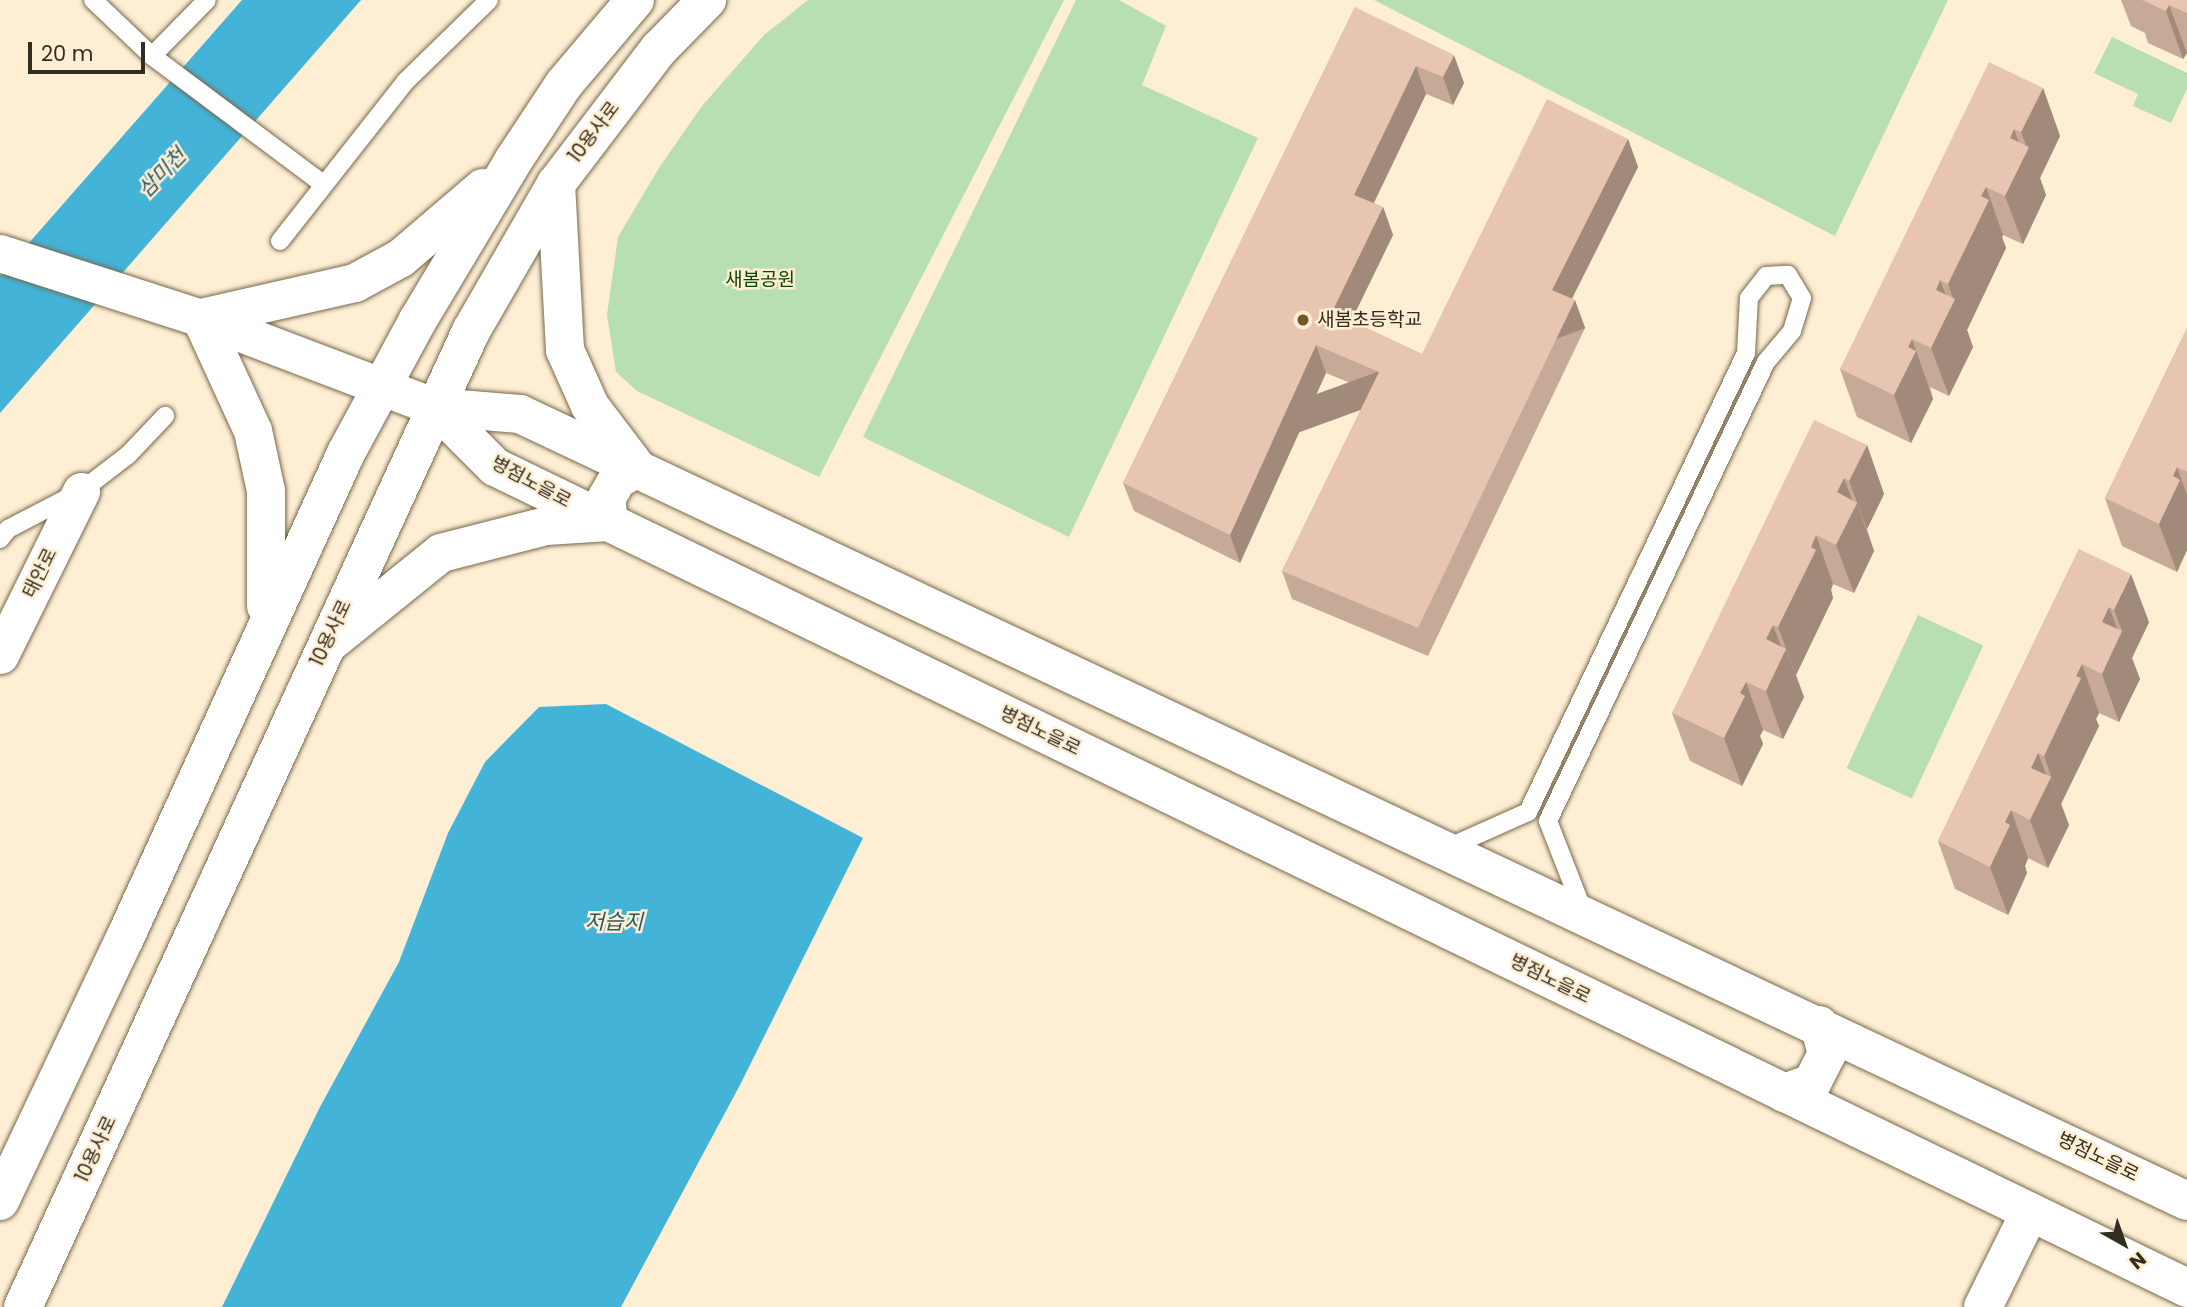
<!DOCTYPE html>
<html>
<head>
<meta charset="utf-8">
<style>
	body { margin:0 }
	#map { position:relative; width:2187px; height:1307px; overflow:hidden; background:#fdeed4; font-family:Poppins,"Noto Sans KR",sans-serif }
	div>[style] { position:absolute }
	.green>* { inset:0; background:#b8deb4; transform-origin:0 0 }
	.water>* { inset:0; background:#43b3d7 }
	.roads { filter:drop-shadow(0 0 2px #78684a) drop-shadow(0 0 2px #78684a) }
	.service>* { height:18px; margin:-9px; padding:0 9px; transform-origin:9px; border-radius:9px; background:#fff }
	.minor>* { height:37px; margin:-18.5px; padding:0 18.5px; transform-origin:18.5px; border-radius:18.5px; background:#fff }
	.tertiary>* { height:38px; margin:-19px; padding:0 19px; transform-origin:19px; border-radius:19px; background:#fff }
	.wall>* { inset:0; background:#c7a997 }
	.shaded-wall>* { inset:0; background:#a28a7b; transform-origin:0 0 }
	.building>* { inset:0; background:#e7c5b0 }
	.dots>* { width:19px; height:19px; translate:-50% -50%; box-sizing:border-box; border:4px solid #fdeed4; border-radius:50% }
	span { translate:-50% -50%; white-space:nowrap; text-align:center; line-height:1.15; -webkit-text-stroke:5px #fdeed4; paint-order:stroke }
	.street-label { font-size:19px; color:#332c20 }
	.park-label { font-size:19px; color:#094804 }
	.poi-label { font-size:19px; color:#332c20 }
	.left { translate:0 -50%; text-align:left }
	.water-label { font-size:21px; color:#2b5969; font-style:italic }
	.north { position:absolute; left:2089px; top:1209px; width:70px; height:70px; -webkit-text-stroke:5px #fdeed4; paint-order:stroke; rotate:140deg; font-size:19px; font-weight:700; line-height:28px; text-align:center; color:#332c20 }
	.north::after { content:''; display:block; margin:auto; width:24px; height:32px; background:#332c20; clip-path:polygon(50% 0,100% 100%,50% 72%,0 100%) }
	.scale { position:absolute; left:28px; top:42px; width:117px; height:32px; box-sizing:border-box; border:4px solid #332c20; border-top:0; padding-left:9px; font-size:21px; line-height:24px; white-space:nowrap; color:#332c20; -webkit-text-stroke:5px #fdeed4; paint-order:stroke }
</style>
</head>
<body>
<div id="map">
	<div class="green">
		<div style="clip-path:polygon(808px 0,1064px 0,819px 477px,637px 391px,616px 372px,607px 315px,618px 237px,659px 168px,702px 106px,764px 35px)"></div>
		<div style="clip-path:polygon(1076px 0,1119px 0,1166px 26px,1142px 85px,1258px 138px,1069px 537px,863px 437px)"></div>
		<div style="clip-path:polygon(1374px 0,1948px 0,1835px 236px)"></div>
		<div style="clip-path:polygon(2112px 37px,2187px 73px,2187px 89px,2171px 123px,2133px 106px,2138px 94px,2094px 73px)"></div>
		<div style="left:1918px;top:615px;width:72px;height:169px;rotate:25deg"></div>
	</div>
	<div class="water">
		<div style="clip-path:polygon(242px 0,361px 0,0 413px,0 276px)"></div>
		<div style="clip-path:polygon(606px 704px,863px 838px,741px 1083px,621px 1307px,222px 1307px,320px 1107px,399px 962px,448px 833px,485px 762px,539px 707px)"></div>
	</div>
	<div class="roads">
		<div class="service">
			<div style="left:93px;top:0;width:81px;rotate:43.5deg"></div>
			<div style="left:152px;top:56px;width:214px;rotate:36.8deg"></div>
			<div style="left:152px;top:56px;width:78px;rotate:-45.5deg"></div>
			<div style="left:280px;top:241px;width:202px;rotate:-51.8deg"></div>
			<div style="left:405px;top:82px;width:117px;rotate:-44.3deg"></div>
			<div style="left:0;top:539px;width:13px;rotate:-51deg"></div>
			<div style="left:8px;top:529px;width:82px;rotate:-27.5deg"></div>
			<div style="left:81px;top:491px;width:59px;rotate:-37.5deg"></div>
			<div style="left:128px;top:455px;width:54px;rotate:-46.5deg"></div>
			<div style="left:1445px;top:849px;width:91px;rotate:-24deg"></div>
			<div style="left:1528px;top:812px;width:508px;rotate:-64.59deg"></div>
			<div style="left:1746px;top:353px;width:55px;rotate:-86.9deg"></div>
			<div style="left:1749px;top:298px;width:28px;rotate:-52deg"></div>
			<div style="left:1766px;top:276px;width:22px;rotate:-3deg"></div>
			<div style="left:1788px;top:275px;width:27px;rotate:59deg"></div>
			<div style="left:1802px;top:298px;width:34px;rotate:107deg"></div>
			<div style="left:1792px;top:331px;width:40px;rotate:130deg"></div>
			<div style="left:1766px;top:362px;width:508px;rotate:115.41deg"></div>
			<div style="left:1548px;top:821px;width:97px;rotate:68.7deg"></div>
		</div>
		<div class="minor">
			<div style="left:0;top:253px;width:211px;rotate:17.9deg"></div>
			<div style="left:201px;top:318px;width:250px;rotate:20.8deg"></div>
			<div style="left:0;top:655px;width:183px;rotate:-63.7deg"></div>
		</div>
		<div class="tertiary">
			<div style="left:435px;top:407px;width:85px;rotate:45deg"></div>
			<div style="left:495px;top:467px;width:1881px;rotate:25.88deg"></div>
			<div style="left:435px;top:407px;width:85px;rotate:4.7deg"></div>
			<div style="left:520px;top:414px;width:1843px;rotate:25.27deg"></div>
			<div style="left:266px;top:606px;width:115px;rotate:-90deg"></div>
			<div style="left:266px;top:491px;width:61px;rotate:-102.2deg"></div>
			<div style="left:253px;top:431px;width:124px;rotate:-114.7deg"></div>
			<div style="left:201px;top:318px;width:158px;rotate:-12.8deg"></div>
			<div style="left:355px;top:283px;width:52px;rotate:-28.5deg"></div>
			<div style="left:401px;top:258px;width:108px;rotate:-40.5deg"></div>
			<div style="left:332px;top:641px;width:140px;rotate:-38.9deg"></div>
			<div style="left:441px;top:553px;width:108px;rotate:-14.4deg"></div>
			<div style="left:546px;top:526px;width:63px;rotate:-3.6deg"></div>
			<div style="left:609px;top:522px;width:23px;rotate:-97deg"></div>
			<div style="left:606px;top:499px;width:22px;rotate:-60deg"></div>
			<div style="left:617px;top:480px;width:23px;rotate:-31deg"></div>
			<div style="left:637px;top:468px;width:78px;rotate:-127.2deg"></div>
			<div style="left:590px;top:406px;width:61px;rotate:-114.1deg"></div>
			<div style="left:565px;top:350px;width:166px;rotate:-93.1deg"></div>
			<div style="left:1784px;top:1093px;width:30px;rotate:-20deg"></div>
			<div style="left:1812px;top:1083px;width:33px;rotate:-63deg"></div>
			<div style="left:1827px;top:1054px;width:30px;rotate:-105deg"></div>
			<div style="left:0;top:1201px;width:291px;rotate:-64.6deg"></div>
			<div style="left:125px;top:938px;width:533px;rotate:-65.5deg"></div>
			<div style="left:346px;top:453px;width:151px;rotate:-61.6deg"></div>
			<div style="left:418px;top:320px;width:185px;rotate:-59.1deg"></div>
			<div style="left:513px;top:161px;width:92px;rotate:-56.5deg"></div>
			<div style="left:564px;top:84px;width:110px;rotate:-49.8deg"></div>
			<div style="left:23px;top:1307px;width:1074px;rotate:-65.34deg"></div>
			<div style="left:471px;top:331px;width:170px;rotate:-60deg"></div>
			<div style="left:556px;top:184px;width:170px;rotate:-52.7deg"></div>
			<div style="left:659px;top:49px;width:69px;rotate:-45.6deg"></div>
			<div style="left:1983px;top:1307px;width:106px;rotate:-63.7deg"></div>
		</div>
	</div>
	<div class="wall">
		<div style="clip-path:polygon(2121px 0,2187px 0,2187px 53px,2183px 59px,2148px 43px,2145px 33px,2131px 26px)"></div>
		<div style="clip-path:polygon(1355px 7px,1464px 83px,1453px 105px,1426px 94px,1374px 203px,1383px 207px,1393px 235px,1351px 321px,1422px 354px,1628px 139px,1638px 167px,1572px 299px,1585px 328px,1428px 656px,1292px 599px,1282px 571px,1370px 391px,1326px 373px,1240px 563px,1134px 511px,1123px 483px)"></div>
		<div style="clip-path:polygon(2043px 88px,2060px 136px,2040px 178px,2046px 195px,2023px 244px,2003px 235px,2002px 237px,2006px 248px,1967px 330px,1973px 347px,1949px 396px,1930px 387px,1933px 399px,1911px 443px,1857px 417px,1840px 369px)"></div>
		<div style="clip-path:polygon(2187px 328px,2187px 550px,2177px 572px,2122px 546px,2105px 498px)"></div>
		<div style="clip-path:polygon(1867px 445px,1884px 494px,1867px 529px,1874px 551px,1854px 593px,1833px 584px,1831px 590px,1833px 598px,1796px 675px,1804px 697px,1783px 739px,1763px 730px,1760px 736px,1763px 744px,1742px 786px,1690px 761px,1672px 713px)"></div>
		<div style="clip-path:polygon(2079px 549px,2149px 622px,2132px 658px,2140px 679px,2119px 722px,2099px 713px,2096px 719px,2099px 726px,2061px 804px,2069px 825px,2048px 868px,2028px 858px,2025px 866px,2027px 873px,2008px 915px,1955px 889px,1938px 841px)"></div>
	</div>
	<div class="shaded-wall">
		<div style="clip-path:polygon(2169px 5px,2187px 53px,2183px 59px,2166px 11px)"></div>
		<div style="clip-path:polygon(1454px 55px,1464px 83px,1453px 105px,1443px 77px)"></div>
		<div style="clip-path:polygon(1416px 66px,1426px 94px,1364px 223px,1354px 195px)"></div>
		<div style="clip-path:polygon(2043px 88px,2060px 136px,2040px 178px,2046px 195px,2023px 244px,2005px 196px,2010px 138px,2014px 129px,2024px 157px,2028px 150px,2021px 132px)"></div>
		<div style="clip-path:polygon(1628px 139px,1638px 167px,1562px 318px,1552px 290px)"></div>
		<div style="clip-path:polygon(1986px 187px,2003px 235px,2002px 237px,2006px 248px,1967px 330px,1973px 347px,1949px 396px,1931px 348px,1936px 290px,1940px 280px,1951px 308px,1954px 301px,1948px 284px,1981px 196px)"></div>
		<div style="clip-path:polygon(1383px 207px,1393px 235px,1342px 340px,1332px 312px)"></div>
		<div style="left:1575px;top:300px;width:30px;height:364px;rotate:70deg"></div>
		<div style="clip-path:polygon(1912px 339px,1933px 399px,1911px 443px,1894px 395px,1908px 347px)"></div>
		<div style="clip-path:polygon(1316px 345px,1326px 373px,1240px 563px,1230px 535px)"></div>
		<div style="clip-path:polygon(1867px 445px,1884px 494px,1867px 529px,1849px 481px)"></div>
		<div style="clip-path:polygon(2177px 467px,2187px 495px,2187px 550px,2177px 572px,2159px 524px,2173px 476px)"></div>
		<div style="clip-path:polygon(1844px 478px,1855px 507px,1857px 503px,1874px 551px,1854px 593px,1836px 545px,1837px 492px)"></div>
		<div style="clip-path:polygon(1816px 535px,1833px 584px,1831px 590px,1833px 598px,1796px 675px,1778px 627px)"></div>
		<div style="clip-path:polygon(2131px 574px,2149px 622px,2132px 658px,2140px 679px,2119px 722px,2102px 674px,2102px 622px,2109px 607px,2120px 636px,2122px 631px,2114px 610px)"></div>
		<div style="clip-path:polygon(1773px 625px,1784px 654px,1786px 649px,1804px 697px,1783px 739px,1766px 691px,1766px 639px)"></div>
		<div style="clip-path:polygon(2082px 664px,2099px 713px,2096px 719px,2099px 726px,2061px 804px,2044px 756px,2076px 676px)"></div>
		<div style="clip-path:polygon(1746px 682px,1763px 730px,1760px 736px,1763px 744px,1742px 786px,1724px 738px,1740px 693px)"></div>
		<div style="clip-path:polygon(2038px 753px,2049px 782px,2051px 777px,2069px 825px,2048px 868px,2030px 820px,2031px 768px)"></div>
		<div style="clip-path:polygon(2011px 810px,2028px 858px,2025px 866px,2027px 873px,2008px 915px,1990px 867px,2005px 822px)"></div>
	</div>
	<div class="building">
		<div style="clip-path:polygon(2142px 0,2187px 0,2187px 13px,2169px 5px,2166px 11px)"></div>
		<div style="clip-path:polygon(1355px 7px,1454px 55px,1443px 77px,1416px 66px,1354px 195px,1383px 207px,1332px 312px,1422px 354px,1547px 99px,1628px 139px,1552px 290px,1575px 300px,1418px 628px,1282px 571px,1379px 372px,1316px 345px,1230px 535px,1123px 483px)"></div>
		<div style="clip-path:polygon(1989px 62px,2043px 88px,2021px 132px,2014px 129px,2010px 138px,2029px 147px,2005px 196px,1986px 187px,1981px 196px,1989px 200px,1948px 284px,1940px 280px,1936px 290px,1955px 299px,1931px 348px,1912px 339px,1908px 347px,1916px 351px,1894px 395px,1840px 369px)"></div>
		<div style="clip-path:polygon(2187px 328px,2187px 472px,2177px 467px,2173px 476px,2180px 480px,2159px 524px,2105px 498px)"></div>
		<div style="clip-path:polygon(1814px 420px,1867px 445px,1849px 481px,1844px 478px,1837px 492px,1857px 503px,1836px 545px,1816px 535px,1811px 547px,1816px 550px,1778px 627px,1773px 625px,1766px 639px,1786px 649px,1766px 691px,1746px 682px,1740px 693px,1745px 696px,1724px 738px,1672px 713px)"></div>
		<div style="clip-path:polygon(2079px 549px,2131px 574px,2114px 610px,2109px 607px,2102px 622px,2122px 631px,2102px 674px,2082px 664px,2076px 676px,2081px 678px,2044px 756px,2038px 753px,2031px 768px,2051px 777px,2030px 820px,2011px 810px,2005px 822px,2010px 825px,1990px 867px,1938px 841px)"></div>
	</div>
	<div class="dots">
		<div style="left:1303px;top:320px;background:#715729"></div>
	</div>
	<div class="street-label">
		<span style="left:594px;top:132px;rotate:-53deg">10용사로</span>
		<span style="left:531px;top:482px;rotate:28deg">병점노을로</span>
		<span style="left:40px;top:573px;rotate:-64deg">태안로</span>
		<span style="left:331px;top:633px;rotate:-65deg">10용사로</span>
		<span style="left:1040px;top:731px;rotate:26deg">병점노을로</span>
		<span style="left:1550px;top:979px;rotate:26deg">병점노을로</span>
		<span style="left:96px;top:1149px;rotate:-65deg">10용사로</span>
		<span style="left:2098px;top:1157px;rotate:26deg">병점노을로</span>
	</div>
	<div class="park-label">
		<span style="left:760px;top:280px">새봄공원</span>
	</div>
	<div class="poi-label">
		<span class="left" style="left:1317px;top:320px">새봄초등학교</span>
	</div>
	<div class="water-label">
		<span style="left:162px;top:173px;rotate:-46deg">삼미천</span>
		<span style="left:614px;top:922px">저습지</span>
	</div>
	<div class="north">N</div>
	<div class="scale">20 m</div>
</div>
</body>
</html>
